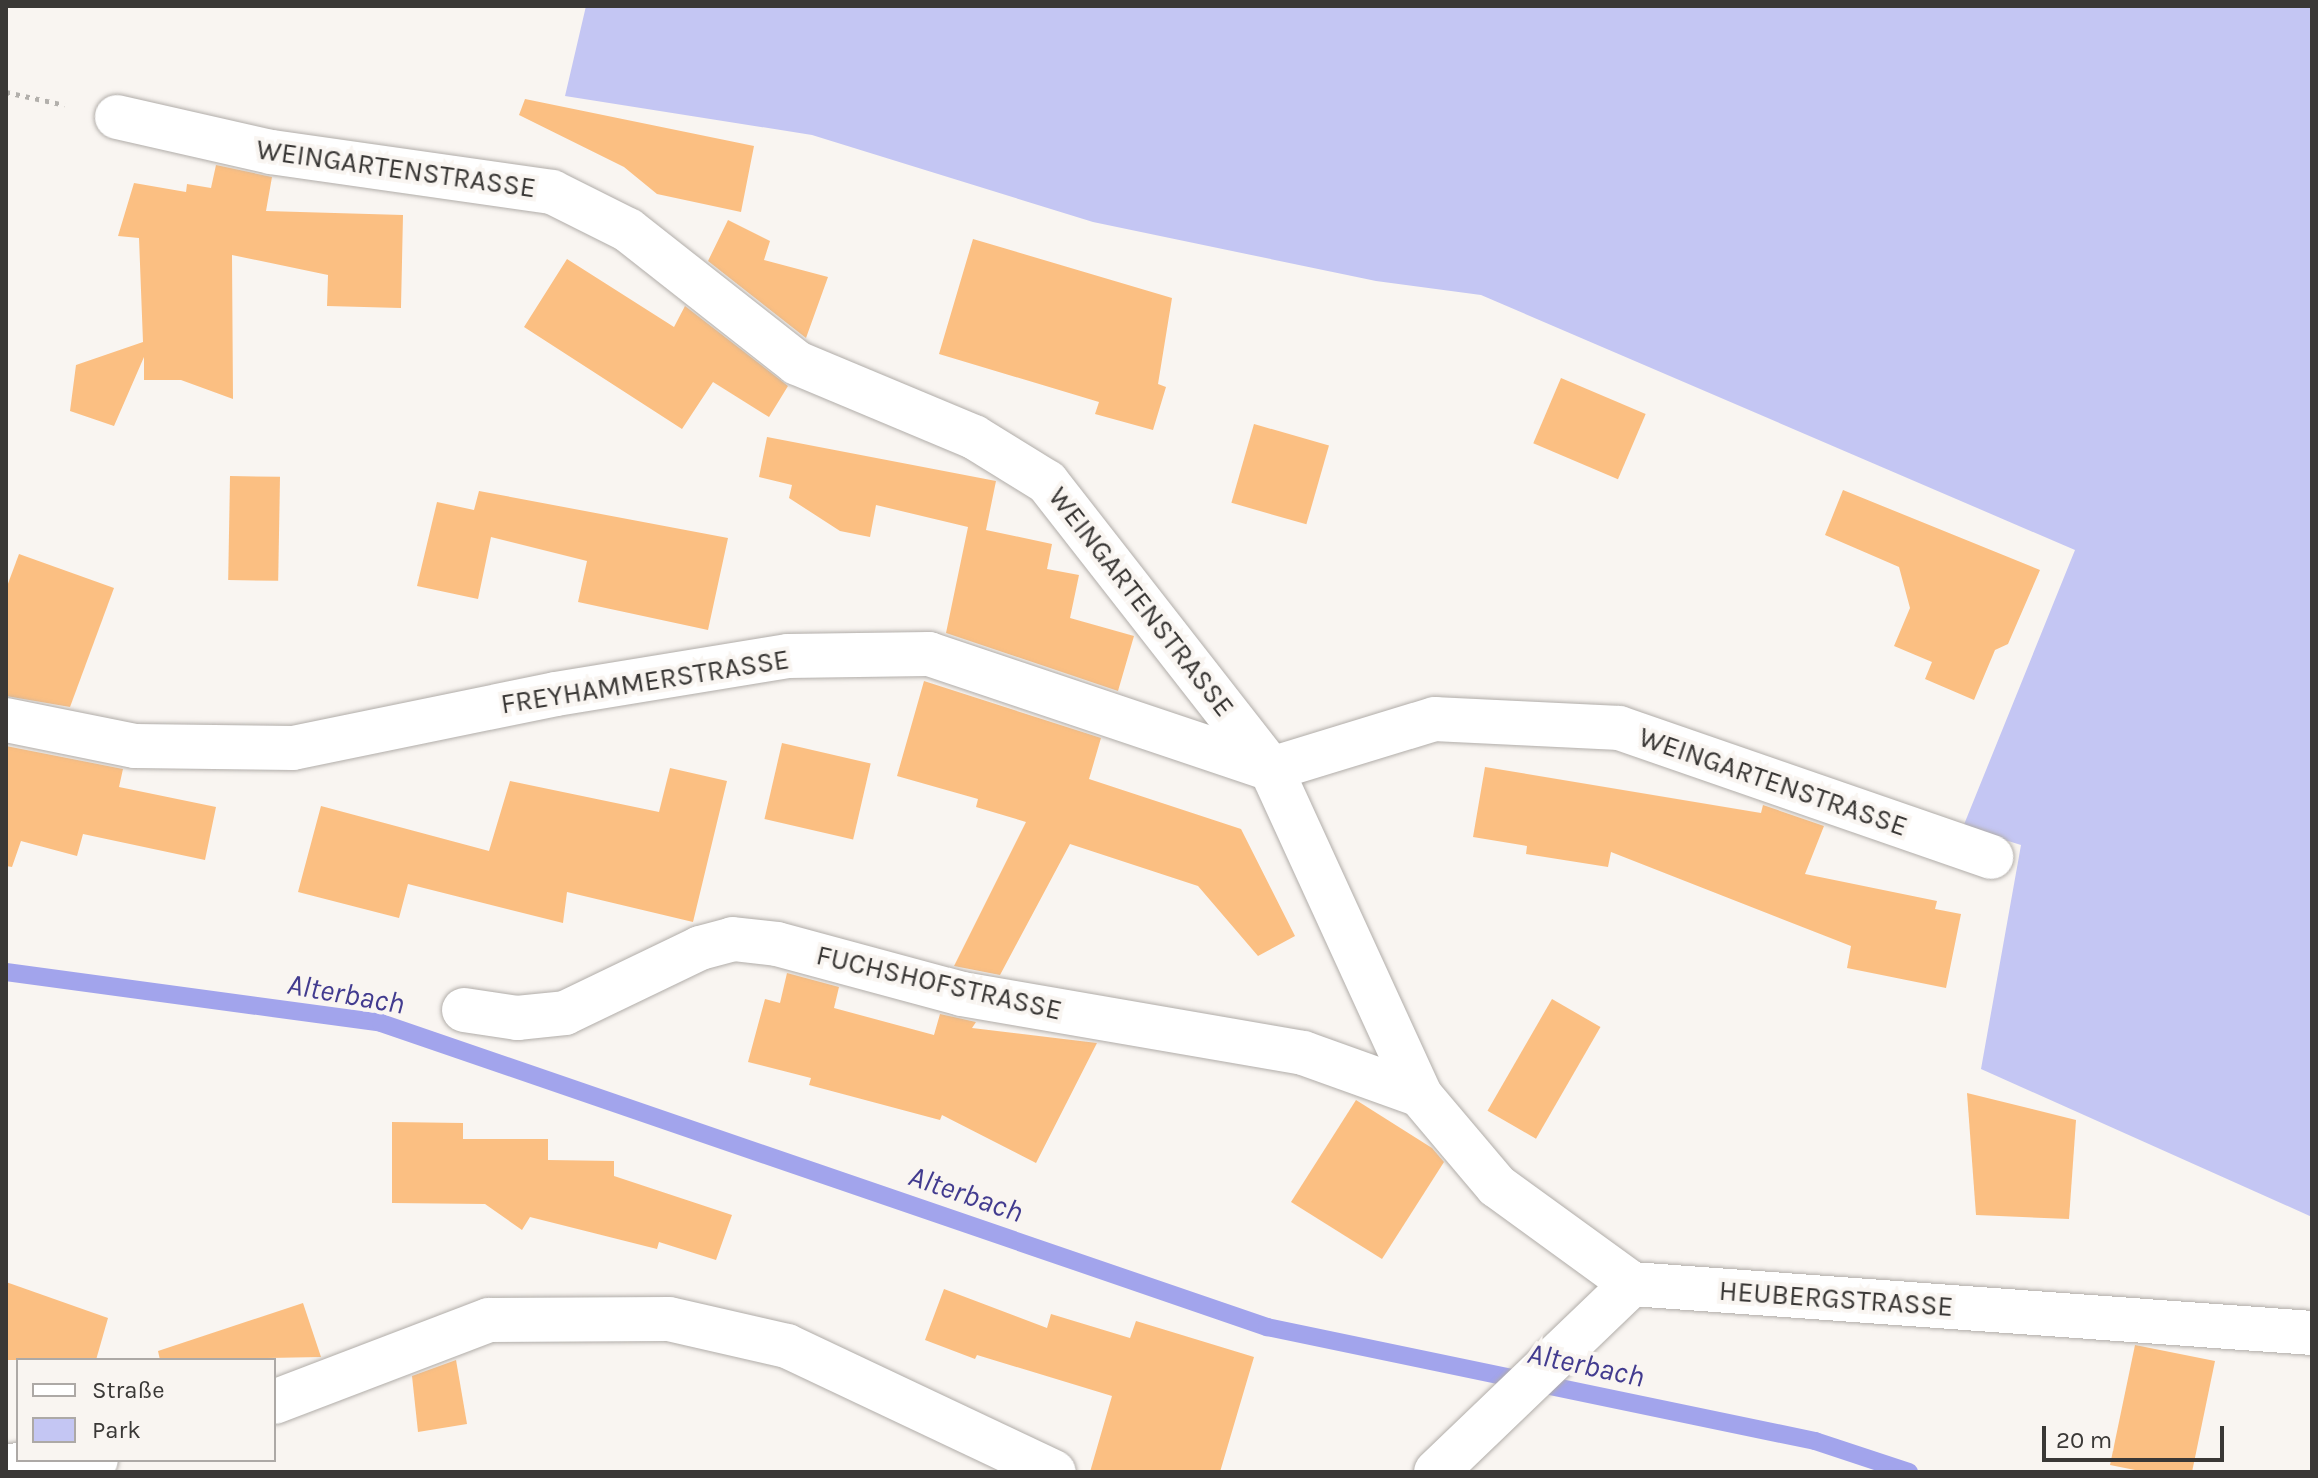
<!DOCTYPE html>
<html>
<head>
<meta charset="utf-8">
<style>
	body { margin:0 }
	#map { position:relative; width:2318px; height:1478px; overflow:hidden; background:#f9f5f1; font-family:Karla,sans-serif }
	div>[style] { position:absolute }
	.green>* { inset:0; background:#c4c6f3 }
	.stream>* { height:18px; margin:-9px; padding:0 9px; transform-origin:9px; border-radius:9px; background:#a2a4ec }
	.building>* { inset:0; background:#fbbf82; transform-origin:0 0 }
	.path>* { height:5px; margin-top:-2.5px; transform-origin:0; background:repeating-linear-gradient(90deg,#b3b0ac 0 4px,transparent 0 10px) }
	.roads { filter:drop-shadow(0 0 2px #b1ada9) drop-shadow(0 0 2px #b1ada9) }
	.street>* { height:44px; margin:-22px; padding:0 22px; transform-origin:22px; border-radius:22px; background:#fff }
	span { translate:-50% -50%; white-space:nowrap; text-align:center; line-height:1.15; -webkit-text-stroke:8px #f9f5f1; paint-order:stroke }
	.street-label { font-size:28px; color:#3a3836 }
	.water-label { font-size:30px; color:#423b8f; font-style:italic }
	.frame { position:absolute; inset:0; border:8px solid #3a3836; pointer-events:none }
	.legend { position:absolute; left:16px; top:1358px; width:260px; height:104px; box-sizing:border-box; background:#f9f5f1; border:2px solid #ada9a6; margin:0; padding:10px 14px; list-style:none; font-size:24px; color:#3a3836 }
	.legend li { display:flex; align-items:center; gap:16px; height:40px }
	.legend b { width:40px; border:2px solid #ada9a6 }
	.scale { position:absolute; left:2042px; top:1426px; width:182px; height:36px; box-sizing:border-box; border:4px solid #3a3836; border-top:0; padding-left:10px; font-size:24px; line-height:28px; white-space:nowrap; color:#3a3836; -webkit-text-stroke:6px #f9f5f1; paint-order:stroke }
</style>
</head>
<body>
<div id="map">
	<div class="green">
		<div style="clip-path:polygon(586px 6px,2312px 6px,2312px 1217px,1981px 1069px,2021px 845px,1963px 827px,2075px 550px,1481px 295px,1376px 281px,1093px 222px,812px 135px,565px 96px)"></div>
	</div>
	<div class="stream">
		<div style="left:6px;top:972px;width:378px;rotate:7.7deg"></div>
		<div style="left:381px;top:1023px;width:937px;rotate:18.94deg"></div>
		<div style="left:1267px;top:1327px;width:560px;rotate:11.75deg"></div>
		<div style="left:1815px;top:1441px;width:99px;rotate:18.3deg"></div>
	</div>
	<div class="building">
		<div style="clip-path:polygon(525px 99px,754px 146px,741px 212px,657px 194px,624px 167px,519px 115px)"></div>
		<div style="clip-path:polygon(216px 165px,272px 177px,266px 211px,403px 215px,401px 308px,327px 306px,328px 275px,232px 255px,233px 399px,181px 380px,144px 380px,144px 357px,114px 426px,70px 411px,76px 365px,143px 342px,139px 238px,118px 236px,134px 183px,186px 192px,187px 184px,211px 188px)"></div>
		<div style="clip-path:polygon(728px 220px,770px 241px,764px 260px,828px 277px,806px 338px,708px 261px)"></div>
		<div style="clip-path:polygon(973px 239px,1172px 298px,1158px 384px,1166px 387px,1153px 430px,1095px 414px,1099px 402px,939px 354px)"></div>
		<div style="clip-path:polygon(567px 259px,674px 327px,685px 306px,788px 386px,769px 417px,713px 382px,682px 429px,524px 327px)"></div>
		<div style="left:1561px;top:378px;width:92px;height:71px;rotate:23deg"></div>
		<div style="left:1254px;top:424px;width:78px;height:82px;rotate:16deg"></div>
		<div style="clip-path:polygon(767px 437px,996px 481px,986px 530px,1052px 544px,1047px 569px,1079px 575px,1070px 618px,1134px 636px,1118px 691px,946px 633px,968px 527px,876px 505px,870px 537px,840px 531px,789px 498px,792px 485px,759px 477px)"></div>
		<div style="left:230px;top:476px;width:50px;height:104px;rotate:1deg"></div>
		<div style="clip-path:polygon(1843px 490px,2040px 570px,2008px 644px,1995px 650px,1974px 700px,1925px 679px,1932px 662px,1894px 646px,1910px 608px,1899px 567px,1825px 535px)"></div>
		<div style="clip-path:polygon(479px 491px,728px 538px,708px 630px,578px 602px,587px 561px,491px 537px,478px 599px,417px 586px,437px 502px,474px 510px)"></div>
		<div style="clip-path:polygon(19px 554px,114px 588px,70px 707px,6px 696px,6px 589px)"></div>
		<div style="clip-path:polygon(924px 681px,1101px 738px,1089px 779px,1241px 829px,1295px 936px,1258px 956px,1198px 886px,1070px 844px,1000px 975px,954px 966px,1026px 822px,976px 807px,978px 799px,897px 776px)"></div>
		<div style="left:782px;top:743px;width:91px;height:78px;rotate:13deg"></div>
		<div style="clip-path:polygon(6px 746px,123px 769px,119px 787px,216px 807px,205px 860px,83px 834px,77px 856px,21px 841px,12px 867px,6px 866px)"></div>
		<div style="clip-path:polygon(1485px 767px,1761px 813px,1763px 805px,1824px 826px,1805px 874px,1937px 901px,1935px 909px,1961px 914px,1946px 988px,1847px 968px,1851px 946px,1611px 852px,1608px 867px,1526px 854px,1527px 846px,1473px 837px)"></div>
		<div style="clip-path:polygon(670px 768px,727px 781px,693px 922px,567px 892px,563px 923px,408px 884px,399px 918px,298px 892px,321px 806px,489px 851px,510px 781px,659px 812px)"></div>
		<div style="clip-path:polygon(787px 973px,839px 987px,834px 1008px,934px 1035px,940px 1014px,976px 1022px,972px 1028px,1097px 1043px,1036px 1163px,942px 1115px,940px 1120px,809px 1085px,811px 1078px,748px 1062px,765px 999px,780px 1003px)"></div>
		<div style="left:1552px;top:999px;width:56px;height:129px;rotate:30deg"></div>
		<div style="clip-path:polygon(1967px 1093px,2076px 1120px,2069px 1219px,1976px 1215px)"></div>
		<div style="clip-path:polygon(1356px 1100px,1432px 1148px,1444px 1162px,1382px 1259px,1291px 1202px)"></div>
		<div style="clip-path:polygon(392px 1122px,463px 1123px,463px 1139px,548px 1139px,548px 1160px,614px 1161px,614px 1176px,732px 1215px,716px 1260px,659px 1242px,657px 1249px,530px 1217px,522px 1230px,485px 1204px,392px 1203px)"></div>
		<div style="clip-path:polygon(6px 1282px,108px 1318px,96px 1360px,6px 1360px)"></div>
		<div style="clip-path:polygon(944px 1289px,1047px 1328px,1051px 1314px,1130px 1338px,1136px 1321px,1254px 1357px,1220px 1472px,1090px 1472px,1112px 1396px,977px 1355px,975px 1359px,925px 1340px)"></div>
		<div style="clip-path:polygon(303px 1303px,321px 1357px,160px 1360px,158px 1351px)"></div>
		<div style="clip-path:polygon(2135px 1345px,2215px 1361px,2192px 1472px,2145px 1472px,2110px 1465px)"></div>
		<div style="clip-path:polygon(456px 1360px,467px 1424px,418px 1432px,412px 1376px)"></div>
	</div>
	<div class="path">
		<div style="left:6px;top:92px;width:60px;rotate:12.4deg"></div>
	</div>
	<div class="roads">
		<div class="street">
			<div style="left:117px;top:117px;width:158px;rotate:12.8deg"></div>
			<div style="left:271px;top:152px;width:284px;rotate:8.1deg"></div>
			<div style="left:552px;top:192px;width:85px;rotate:26.6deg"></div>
			<div style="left:628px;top:230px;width:215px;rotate:38.2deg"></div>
			<div style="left:797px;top:363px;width:192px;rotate:22.7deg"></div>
			<div style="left:974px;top:437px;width:86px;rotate:31.7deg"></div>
			<div style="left:1047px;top:482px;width:364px;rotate:52deg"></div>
			<div style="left:1271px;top:769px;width:358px;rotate:65.4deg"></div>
			<div style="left:1420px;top:1095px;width:119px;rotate:49.8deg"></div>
			<div style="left:1497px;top:1186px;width:167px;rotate:36deg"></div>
			<div style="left:6px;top:720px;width:132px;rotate:11.4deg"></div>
			<div style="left:135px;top:746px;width:158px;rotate:0.7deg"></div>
			<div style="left:293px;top:748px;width:268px;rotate:-11.6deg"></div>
			<div style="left:556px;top:694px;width:235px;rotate:-9.3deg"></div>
			<div style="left:788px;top:656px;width:141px;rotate:-0.8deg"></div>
			<div style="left:929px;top:654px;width:361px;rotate:18.6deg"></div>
			<div style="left:1271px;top:769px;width:171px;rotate:-17deg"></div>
			<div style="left:1435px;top:719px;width:184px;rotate:2.8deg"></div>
			<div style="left:1619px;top:728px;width:394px;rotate:19.1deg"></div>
			<div style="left:464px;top:1010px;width:54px;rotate:8.6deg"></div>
			<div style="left:517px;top:1018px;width:48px;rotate:-5.9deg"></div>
			<div style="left:565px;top:1013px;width:150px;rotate:-25.7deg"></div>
			<div style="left:700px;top:948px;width:34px;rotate:-15deg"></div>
			<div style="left:733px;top:939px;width:44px;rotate:6.5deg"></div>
			<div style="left:777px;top:944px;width:192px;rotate:15.1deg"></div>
			<div style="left:962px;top:994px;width:346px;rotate:9.8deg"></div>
			<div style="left:1303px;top:1053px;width:124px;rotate:19.7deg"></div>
			<div style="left:274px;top:1402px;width:230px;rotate:-20.9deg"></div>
			<div style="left:489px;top:1320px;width:180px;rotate:-0.3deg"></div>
			<div style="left:669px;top:1319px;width:121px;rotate:12.9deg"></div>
			<div style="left:787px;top:1346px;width:295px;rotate:25.3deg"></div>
			<div style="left:6px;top:1466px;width:90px;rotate:-3.8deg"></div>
			<div style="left:1436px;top:1472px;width:272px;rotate:-43.8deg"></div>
			<div style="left:1632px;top:1284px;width:682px;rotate:4.12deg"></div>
		</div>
	</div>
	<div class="street-label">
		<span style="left:396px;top:169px;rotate:8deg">WEINGARTENSTRASSE</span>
		<span style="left:1141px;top:602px;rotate:52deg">WEINGARTENSTRASSE</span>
		<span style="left:645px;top:682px;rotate:-9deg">FREYHAMMERSTRASSE</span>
		<span style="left:1773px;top:782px;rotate:19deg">WEINGARTENSTRASSE</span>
		<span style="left:939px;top:983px;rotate:13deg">FUCHSHOFSTRASSE</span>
		<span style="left:1836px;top:1299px;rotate:4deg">HEUBERGSTRASSE</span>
	</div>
	<div class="water-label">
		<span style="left:346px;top:994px;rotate:10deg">Alterbach</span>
		<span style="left:966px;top:1194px;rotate:19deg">Alterbach</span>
		<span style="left:1586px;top:1365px;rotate:12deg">Alterbach</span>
	</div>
	<div class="frame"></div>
	<ul class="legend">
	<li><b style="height:10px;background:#fff"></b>Straße</li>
	<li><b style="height:22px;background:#c4c6f3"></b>Park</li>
	</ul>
	<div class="scale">20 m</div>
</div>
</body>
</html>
